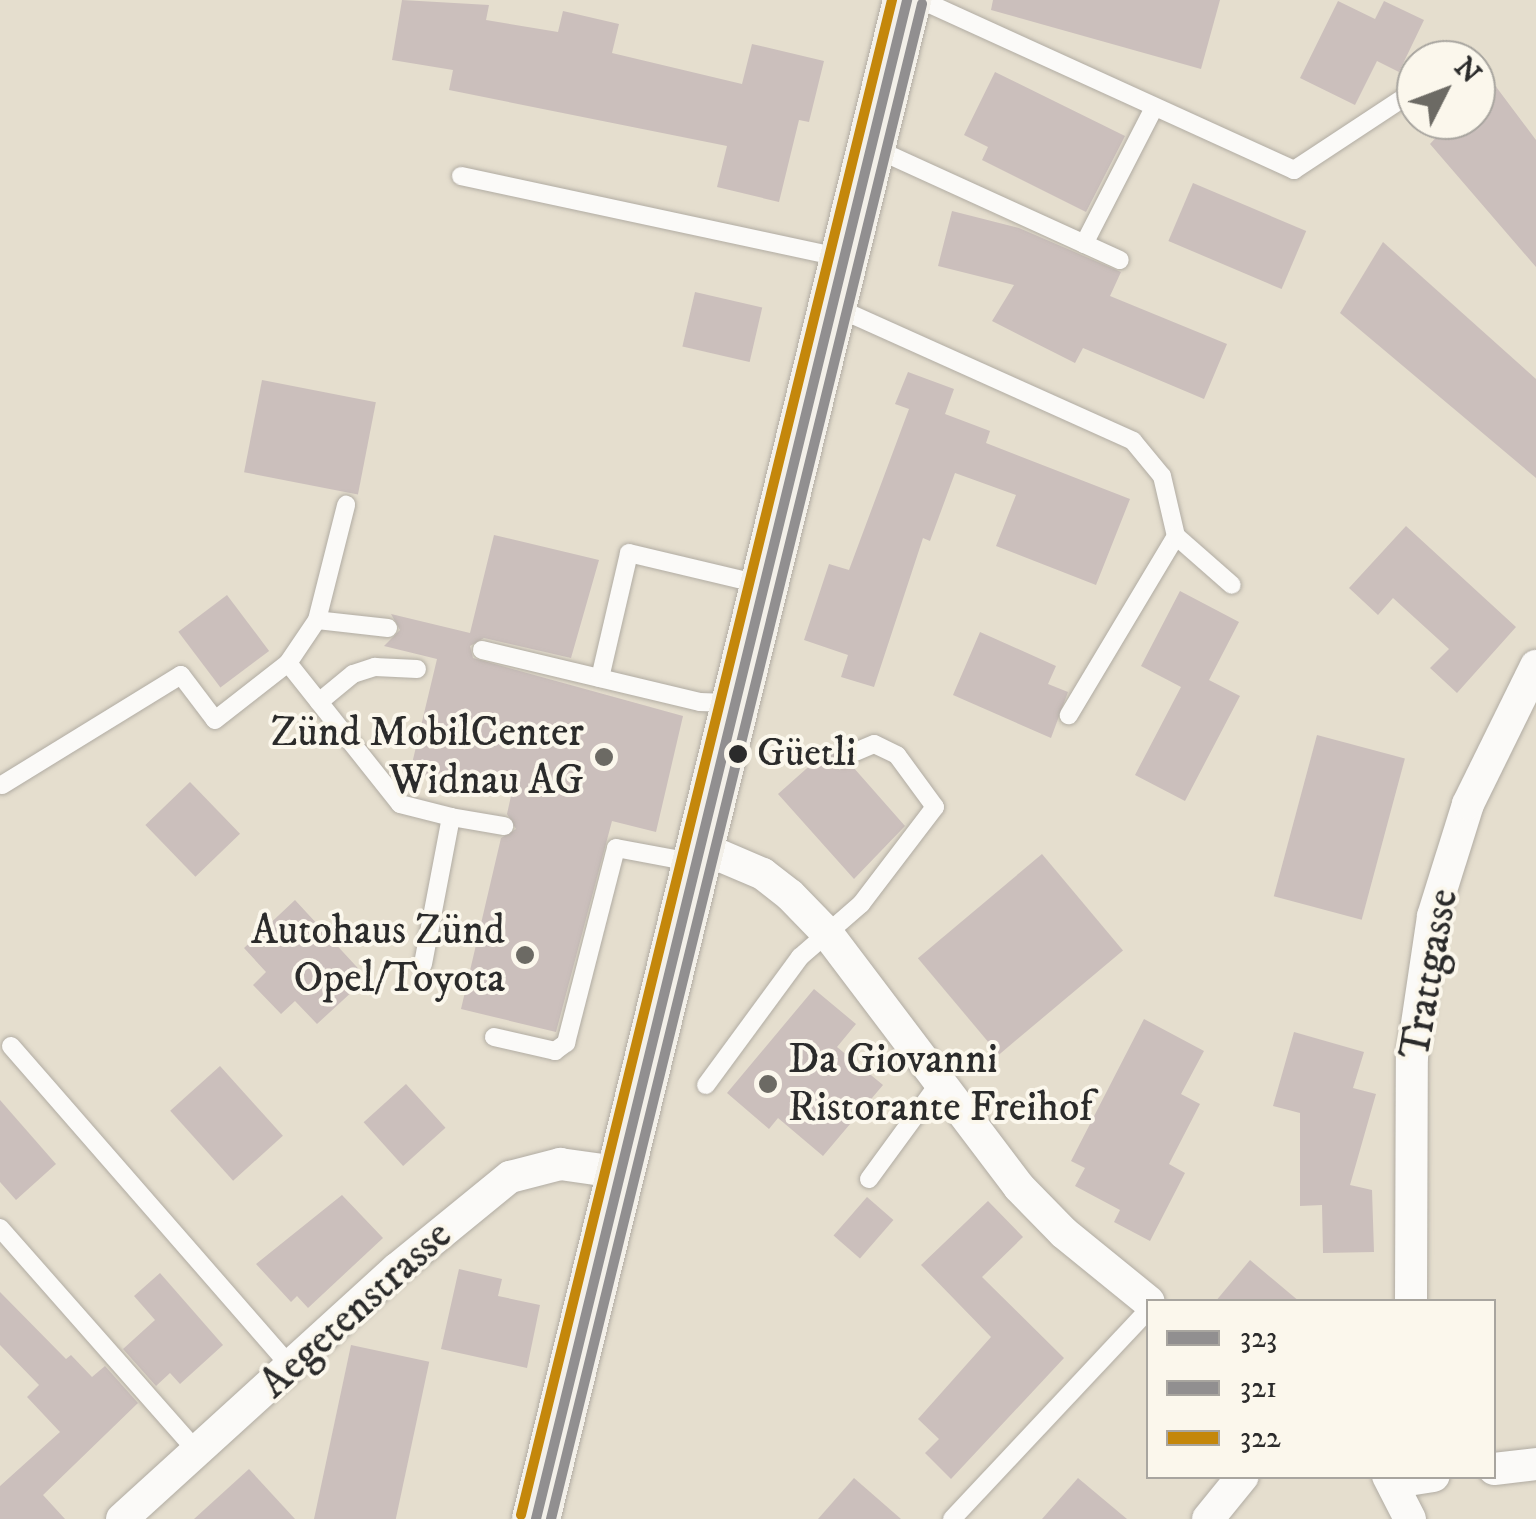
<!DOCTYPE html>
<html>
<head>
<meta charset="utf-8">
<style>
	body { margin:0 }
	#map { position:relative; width:1536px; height:1519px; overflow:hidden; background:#e5dece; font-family:"IM FELL DW Pica",serif }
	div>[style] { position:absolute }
	.building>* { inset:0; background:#cbbfbc; transform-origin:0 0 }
	.roads { filter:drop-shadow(0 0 2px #b1aca3) drop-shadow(0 0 2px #b1aca3) }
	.lane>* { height:18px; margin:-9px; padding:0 9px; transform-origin:9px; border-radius:9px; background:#fbfaf8 }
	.street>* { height:32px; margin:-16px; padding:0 16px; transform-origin:16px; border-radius:16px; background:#fbfaf8 }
	.secondary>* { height:48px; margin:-24px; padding:0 24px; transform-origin:24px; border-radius:24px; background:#f3f0e9 }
	.bus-1>* { height:10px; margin:-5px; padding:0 5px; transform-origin:5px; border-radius:5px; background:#918f90 }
	.bus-2>* { height:10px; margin:-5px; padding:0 5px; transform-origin:5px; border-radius:5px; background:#918f90 }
	.bus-3>* { height:10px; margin:-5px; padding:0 5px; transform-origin:5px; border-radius:5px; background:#c4870b }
	.dots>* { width:28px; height:28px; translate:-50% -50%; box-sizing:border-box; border:5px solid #fbf7ec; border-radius:50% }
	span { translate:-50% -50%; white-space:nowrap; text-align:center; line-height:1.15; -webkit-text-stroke:8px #fbf7ec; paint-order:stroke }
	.bus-label { font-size:40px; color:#2b2b2b }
	.left { translate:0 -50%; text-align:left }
	.poi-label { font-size:42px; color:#2b2b2b }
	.right { translate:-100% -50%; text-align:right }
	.street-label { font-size:42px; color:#2b2b2b }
	.legend { position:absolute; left:1146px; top:1299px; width:350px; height:180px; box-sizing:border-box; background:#fbf7ec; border:2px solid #a8a59f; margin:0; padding:12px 18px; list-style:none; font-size:30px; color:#2b2b2b }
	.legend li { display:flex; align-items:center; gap:20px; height:50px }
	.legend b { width:50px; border:2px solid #a8a59f }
	.north { position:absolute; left:1396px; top:40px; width:100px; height:100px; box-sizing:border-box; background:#fbf7ec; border:2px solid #a8a59f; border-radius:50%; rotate:48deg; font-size:28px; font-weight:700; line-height:40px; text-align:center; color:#2b2b2b }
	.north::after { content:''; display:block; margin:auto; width:35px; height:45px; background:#6c6a64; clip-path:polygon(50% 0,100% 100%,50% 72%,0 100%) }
</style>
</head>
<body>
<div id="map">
	<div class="building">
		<div style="clip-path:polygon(402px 0,489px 5px,486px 20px,558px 32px,563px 11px,619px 24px,612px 53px,742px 84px,752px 44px,824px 61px,809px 122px,799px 120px,779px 202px,717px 187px,727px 146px,449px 90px,453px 70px,392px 60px)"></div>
		<div style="clip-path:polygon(993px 0,1220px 0,1201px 69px,991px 10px)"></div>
		<div style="clip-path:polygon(1338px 1px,1375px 19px,1384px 1px,1424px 20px,1399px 72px,1377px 61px,1355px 105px,1300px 78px)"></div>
		<div style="clip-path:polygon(1476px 60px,1536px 140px,1536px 267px,1430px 144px,1452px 120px,1476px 120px)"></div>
		<div style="clip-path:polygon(995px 72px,1125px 136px,1086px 212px,982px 160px,988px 147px,964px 135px)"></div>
		<div style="left:1193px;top:183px;width:123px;height:63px;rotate:23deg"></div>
		<div style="clip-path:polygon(952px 211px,1019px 228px,1121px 272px,1110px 296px,1227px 344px,1204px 399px,1083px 348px,1075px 363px,992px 321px,1014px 285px,938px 266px)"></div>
		<div style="clip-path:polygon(1383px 242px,1536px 379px,1536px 478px,1340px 313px)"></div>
		<div style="left:695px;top:292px;width:69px;height:56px;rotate:13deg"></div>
		<div style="clip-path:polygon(908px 372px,954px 389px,945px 414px,990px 431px,986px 443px,1130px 499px,1096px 585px,996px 546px,1016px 495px,955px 473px,930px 541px,923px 538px,874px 687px,841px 677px,848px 655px,804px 640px,829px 564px,849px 570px,909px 409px,895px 404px)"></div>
		<div style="left:262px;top:380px;width:116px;height:94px;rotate:11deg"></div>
		<div style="clip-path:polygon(1406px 526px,1516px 627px,1457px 693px,1430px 668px,1449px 649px,1393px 598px,1378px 615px,1349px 588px)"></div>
		<div style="clip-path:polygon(494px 535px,599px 560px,571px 658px,484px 638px,470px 646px,473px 658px,683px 716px,656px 832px,612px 821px,556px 1032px,461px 1009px,501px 838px,516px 829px,507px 814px,511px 796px,410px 772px,437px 659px,384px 646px,400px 630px,391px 614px,470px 633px)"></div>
		<div style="clip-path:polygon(1180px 591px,1239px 622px,1209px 680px,1240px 696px,1185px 801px,1135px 775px,1181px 687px,1141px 666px)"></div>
		<div style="left:227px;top:595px;width:70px;height:61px;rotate:53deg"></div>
		<div style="clip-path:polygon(980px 632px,1056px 666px,1048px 684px,1068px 692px,1051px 738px,953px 695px)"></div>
		<div style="left:1317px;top:735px;width:91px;height:167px;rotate:15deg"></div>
		<div style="clip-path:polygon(833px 745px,836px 766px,853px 767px,905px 826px,854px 879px,778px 794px)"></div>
		<div style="left:190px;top:782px;width:72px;height:62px;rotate:46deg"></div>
		<div style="left:1042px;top:854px;width:126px;height:162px;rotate:50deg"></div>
		<div style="clip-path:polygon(295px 900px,367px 978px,317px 1024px,295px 1001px,281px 1014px,253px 985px,266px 972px,244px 948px)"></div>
		<div style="clip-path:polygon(814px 989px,856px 1024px,837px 1047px,883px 1085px,823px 1156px,778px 1118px,769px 1129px,727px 1093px)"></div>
		<div style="clip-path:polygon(1144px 1019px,1204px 1051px,1181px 1094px,1200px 1104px,1169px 1164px,1185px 1173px,1150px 1241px,1114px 1222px,1120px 1210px,1075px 1186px,1085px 1168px,1071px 1161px)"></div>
		<div style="clip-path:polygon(1294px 1032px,1364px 1052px,1353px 1088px,1376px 1094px,1350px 1185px,1372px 1190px,1374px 1252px,1323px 1253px,1322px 1205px,1300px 1206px,1300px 1113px,1273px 1106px)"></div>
		<div style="left:220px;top:1066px;width:94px;height:67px;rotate:48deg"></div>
		<div style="left:406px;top:1084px;width:59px;height:57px;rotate:48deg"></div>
		<div style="clip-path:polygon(0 1100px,56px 1164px,16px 1200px,0 1182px)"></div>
		<div style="clip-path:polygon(342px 1195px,383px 1238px,308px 1308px,297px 1296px,291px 1302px,256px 1264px)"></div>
		<div style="left:867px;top:1197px;width:35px;height:51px;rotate:41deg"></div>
		<div style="clip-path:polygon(988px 1201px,1023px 1237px,982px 1277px,1064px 1358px,951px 1479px,925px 1453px,939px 1439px,918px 1419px,991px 1337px,921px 1265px)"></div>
		<div style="clip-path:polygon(1250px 1260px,1300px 1302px,1215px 1302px)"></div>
		<div style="clip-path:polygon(459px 1269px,502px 1279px,498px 1296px,540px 1305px,527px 1368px,441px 1349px)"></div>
		<div style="clip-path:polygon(160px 1273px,223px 1345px,180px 1384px,170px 1373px,156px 1386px,123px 1349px,155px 1320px,134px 1296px)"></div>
		<div style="clip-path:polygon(0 1292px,66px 1359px,71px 1355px,92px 1377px,105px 1366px,138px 1403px,43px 1495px,65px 1519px,0 1519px,0 1486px,60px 1432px,27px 1397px,39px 1385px,0 1345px)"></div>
		<div style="left:351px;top:1345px;width:80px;height:178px;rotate:12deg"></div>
		<div style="clip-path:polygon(249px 1469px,295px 1519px,194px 1519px)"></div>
		<div style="clip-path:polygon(854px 1478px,901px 1519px,818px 1519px)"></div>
		<div style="clip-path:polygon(1078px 1478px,1127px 1519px,1042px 1519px)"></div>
	</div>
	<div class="roads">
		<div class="lane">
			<div style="left:921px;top:0;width:410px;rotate:24.5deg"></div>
			<div style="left:1294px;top:170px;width:144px;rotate:-33.4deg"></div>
			<div style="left:874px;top:148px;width:270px;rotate:24.5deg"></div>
			<div style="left:461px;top:176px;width:388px;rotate:12.1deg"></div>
			<div style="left:1084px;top:244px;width:153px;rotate:-62.8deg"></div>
			<div style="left:833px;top:306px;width:329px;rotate:24.2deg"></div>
			<div style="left:1133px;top:441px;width:45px;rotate:50.4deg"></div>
			<div style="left:1162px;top:476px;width:62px;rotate:76.9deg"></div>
			<div style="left:1176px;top:536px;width:209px;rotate:120.9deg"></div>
			<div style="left:1176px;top:536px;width:74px;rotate:41.2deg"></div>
			<div style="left:317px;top:620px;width:119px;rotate:-75.8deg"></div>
			<div style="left:388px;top:628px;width:71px;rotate:-173.6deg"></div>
			<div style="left:317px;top:620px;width:52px;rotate:124deg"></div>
			<div style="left:288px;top:663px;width:180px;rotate:51.5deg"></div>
			<div style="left:400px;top:804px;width:53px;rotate:14.3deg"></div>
			<div style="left:451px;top:817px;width:150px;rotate:100.8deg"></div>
			<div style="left:482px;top:650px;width:224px;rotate:13.4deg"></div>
			<div style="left:700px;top:702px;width:35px;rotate:2deg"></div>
			<div style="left:600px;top:678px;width:128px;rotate:-76.9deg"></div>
			<div style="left:629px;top:553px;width:138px;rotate:13.4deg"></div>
			<div style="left:319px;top:702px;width:44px;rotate:-39.5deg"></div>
			<div style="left:353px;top:674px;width:23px;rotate:-18deg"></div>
			<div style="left:375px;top:667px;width:42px;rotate:2.7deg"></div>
			<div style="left:2px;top:785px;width:210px;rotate:-31.6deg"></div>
			<div style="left:181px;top:675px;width:56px;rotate:52.9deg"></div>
			<div style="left:215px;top:720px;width:93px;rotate:-38deg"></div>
			<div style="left:451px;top:817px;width:54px;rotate:9.6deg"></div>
			<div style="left:494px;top:1037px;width:63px;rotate:12.9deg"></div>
			<div style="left:555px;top:1051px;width:14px;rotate:-36deg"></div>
			<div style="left:566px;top:1043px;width:201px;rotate:-75.6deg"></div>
			<div style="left:616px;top:848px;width:81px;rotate:10.6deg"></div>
			<div style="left:11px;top:1046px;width:427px;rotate:48.9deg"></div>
			<div style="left:706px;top:1085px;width:159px;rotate:-53.7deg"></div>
			<div style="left:800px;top:957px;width:81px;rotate:-41deg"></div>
			<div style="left:861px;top:904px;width:122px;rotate:-52.7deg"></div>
			<div style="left:935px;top:807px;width:64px;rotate:-126.2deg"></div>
			<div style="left:897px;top:755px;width:25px;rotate:-154deg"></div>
			<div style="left:874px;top:744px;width:33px;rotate:157deg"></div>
			<div style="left:869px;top:1179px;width:120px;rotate:-53.8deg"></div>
			<div style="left:0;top:1228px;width:296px;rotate:48.6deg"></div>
			<div style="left:952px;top:1519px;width:287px;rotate:-46.8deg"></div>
		</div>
		<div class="street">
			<div style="left:702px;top:848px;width:66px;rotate:23.1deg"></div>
			<div style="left:763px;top:874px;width:34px;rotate:38deg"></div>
			<div style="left:790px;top:895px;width:53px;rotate:45.8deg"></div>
			<div style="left:827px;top:933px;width:318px;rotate:52.9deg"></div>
			<div style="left:1019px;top:1187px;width:64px;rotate:45.6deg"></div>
			<div style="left:1064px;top:1233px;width:109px;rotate:39.1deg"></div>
			<div style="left:1411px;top:1302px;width:245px;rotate:-89.8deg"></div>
			<div style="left:1412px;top:1057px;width:143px;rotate:-81.5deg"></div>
			<div style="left:1433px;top:916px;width:117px;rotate:-72.6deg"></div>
			<div style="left:1468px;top:804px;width:154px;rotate:-63.8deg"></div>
			<div style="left:1494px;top:1469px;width:42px;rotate:-6.8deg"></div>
			<div style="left:1388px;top:1476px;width:48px;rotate:62.9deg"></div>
			<div style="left:1396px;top:1476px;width:6px;rotate:99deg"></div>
			<div style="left:1395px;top:1482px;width:39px;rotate:-9deg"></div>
			<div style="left:122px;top:1519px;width:372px;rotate:-42.3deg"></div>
			<div style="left:397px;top:1269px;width:146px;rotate:-39.2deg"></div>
			<div style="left:510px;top:1177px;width:52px;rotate:-14.6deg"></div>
			<div style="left:560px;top:1164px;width:58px;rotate:8deg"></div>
			<div style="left:1208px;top:1519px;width:55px;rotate:-50.9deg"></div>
		</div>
		<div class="secondary">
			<div style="left:536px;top:1519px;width:1564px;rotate:-76.27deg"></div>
		</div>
	</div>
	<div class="bus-1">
		<div style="left:536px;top:1519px;width:1564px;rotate:-76.27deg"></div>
	</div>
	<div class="bus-2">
		<div style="left:551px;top:1519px;width:1560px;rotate:-76.24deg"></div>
	</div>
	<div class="bus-3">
		<div style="left:521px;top:1515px;width:1560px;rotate:-76.24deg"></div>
	</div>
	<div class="dots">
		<div style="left:738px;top:754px;background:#2b2b2b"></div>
		<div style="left:604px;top:757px;background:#6c6a64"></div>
		<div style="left:525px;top:955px;background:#6c6a64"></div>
		<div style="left:768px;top:1084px;background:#6c6a64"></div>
	</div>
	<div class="bus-label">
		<span class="left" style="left:757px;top:754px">Güetli</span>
	</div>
	<div class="poi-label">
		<span class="right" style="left:584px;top:757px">Zünd MobilCenter<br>Widnau AG</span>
		<span class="right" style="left:505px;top:955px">Autohaus Zünd<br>Opel/Toyota</span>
		<span class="left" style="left:788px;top:1084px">Da Giovanni<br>Ristorante Freihof</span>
	</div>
	<div class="street-label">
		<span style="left:1430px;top:974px;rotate:-80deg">Trattgasse</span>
		<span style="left:356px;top:1310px;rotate:-42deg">Aegetenstrasse</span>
	</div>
	<ul class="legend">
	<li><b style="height:12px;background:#918f90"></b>323</li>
	<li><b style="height:12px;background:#918f90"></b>321</li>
	<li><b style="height:12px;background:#c4870b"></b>322</li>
	</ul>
	<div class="north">N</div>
</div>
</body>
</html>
